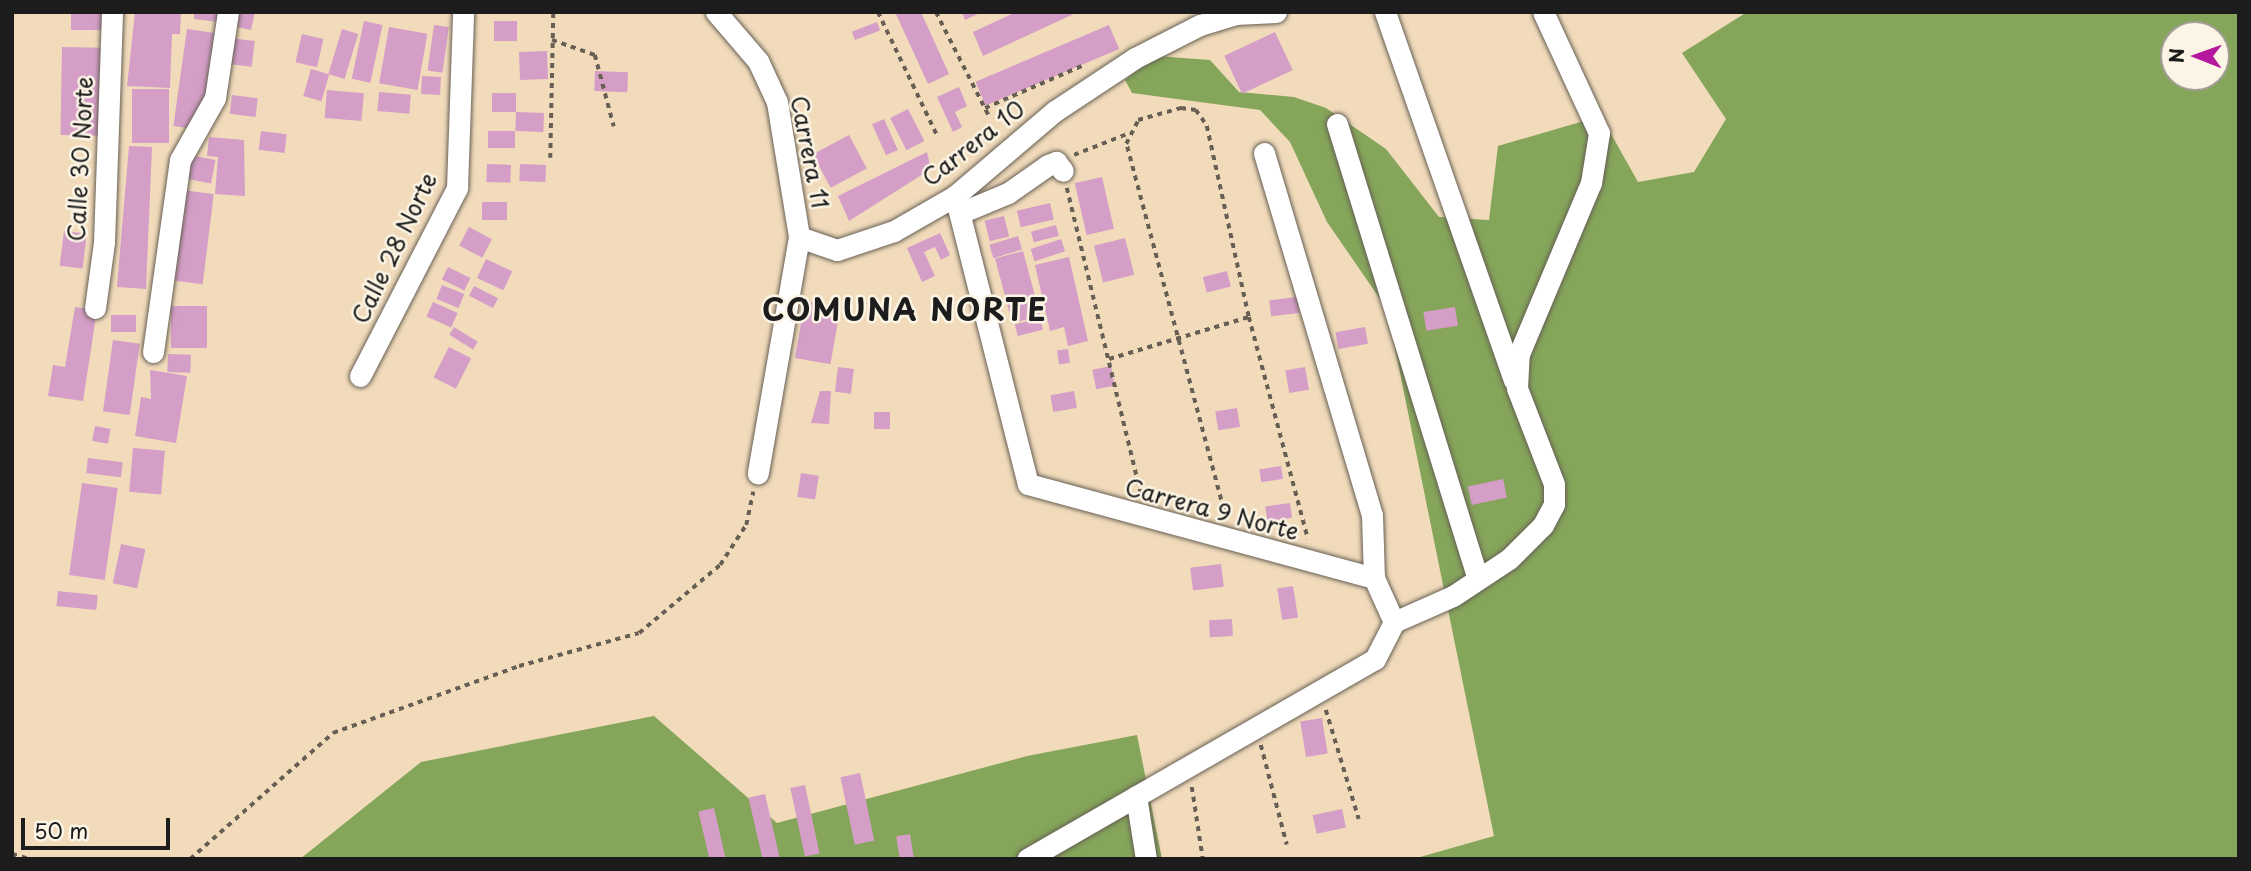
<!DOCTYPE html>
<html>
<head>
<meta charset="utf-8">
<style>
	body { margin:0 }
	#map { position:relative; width:2251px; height:871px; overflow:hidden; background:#f1dbbb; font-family:"Playpen Sans",sans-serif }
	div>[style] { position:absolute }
	.forest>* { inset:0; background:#84a55a }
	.building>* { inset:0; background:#d49ec7; transform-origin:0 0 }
	.path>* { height:3.5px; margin-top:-1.75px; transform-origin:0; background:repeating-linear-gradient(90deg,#675f54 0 5px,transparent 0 10px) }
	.roads { filter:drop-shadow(0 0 2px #675f54) drop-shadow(0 0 2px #675f54) }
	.street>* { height:21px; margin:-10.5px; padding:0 10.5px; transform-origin:10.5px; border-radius:10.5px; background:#fff }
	span { translate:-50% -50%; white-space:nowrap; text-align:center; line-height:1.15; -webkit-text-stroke:5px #fcf5e5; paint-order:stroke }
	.street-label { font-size:23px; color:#1c1c1c }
	.district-label { font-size:30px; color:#1c1c1c; font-weight:700; letter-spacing:2px }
	.frame { position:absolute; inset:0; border:14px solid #1c1c1c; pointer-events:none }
	.north { position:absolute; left:2160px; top:21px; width:70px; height:70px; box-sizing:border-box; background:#fcf5e5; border:2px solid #a29e95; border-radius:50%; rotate:271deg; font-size:19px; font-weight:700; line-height:28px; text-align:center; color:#1c1c1c }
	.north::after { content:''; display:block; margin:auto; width:24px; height:32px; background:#b5179e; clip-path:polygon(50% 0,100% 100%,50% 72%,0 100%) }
	.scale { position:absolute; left:21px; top:818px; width:149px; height:32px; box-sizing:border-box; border:4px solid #1c1c1c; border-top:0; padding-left:9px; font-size:21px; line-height:24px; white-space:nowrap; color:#1c1c1c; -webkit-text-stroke:5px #fcf5e5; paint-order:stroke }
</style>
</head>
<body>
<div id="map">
	<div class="forest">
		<div style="clip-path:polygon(evenodd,1747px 12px,2239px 12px,2239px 859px,1413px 859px,1494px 836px,1387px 309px,1327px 222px,1290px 142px,1260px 110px,1132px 93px,1125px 80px,1156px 56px,1210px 60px,1239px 92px,1294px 97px,1326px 108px,1386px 149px,1439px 217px,1489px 220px,1498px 146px,1601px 116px,1638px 182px,1694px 172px,1726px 119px,1682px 53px,1747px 12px,2174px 35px,2216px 35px,2216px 77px,2174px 77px,2174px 35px)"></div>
		<div style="clip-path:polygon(654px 716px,777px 823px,1027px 756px,1137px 735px,1162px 859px,300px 859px,421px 762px)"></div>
	</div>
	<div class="building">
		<div style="left:71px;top:12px;width:32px;height:18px"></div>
		<div style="clip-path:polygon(135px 12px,181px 12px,180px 34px,172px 34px,170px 88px,127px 86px)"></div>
		<div style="clip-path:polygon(194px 12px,219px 12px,218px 22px,194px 19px)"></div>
		<div style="clip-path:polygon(232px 12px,255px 12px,251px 30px,229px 25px)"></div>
		<div style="clip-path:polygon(895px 12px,921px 12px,949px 74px,928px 84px)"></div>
		<div style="clip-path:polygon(962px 12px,982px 12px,965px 20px)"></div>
		<div style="clip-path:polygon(1016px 12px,1078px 12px,983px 56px,973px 32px)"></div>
		<div style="left:364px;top:21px;width:19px;height:59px;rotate:12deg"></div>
		<div style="left:494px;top:21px;width:23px;height:20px"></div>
		<div style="left:877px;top:22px;width:9px;height:27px;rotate:69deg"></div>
		<div style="left:434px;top:25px;width:15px;height:46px;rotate:8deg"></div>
		<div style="left:1109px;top:25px;width:26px;height:145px;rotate:67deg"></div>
		<div style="left:389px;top:27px;width:39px;height:57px;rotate:10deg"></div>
		<div style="left:187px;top:29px;width:28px;height:98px;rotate:8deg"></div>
		<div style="left:342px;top:29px;width:17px;height:47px;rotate:17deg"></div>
		<div style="left:1275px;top:32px;width:42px;height:56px;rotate:65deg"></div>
		<div style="left:302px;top:34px;width:22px;height:29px;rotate:13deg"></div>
		<div style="left:230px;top:38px;width:25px;height:26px;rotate:7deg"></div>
		<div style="left:62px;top:47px;width:40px;height:88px;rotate:1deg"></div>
		<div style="left:547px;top:51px;width:28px;height:28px;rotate:88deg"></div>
		<div style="left:311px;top:69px;width:19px;height:28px;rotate:16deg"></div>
		<div style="left:595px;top:71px;width:33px;height:20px;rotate:2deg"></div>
		<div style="left:422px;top:76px;width:19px;height:18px;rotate:3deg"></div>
		<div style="clip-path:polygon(959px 87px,967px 106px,955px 112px,962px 127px,953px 132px,937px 97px)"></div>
		<div style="left:132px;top:89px;width:37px;height:54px"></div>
		<div style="left:327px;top:90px;width:37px;height:28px;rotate:5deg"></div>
		<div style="left:379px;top:92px;width:32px;height:19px;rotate:5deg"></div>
		<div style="left:492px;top:93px;width:24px;height:19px"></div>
		<div style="left:232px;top:95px;width:26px;height:19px;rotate:7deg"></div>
		<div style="left:908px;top:109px;width:36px;height:20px;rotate:63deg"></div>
		<div style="left:516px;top:112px;width:28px;height:19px;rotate:2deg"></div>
		<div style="left:884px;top:119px;width:34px;height:13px;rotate:66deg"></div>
		<div style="left:261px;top:131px;width:26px;height:19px;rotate:7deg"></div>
		<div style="left:488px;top:131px;width:27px;height:17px"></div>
		<div style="left:849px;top:135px;width:38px;height:41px;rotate:62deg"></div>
		<div style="clip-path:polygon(209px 137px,244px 140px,245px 196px,215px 194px,218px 157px,207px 156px)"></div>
		<div style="clip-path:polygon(129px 146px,152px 147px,146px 289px,117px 287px)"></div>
		<div style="clip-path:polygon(927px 152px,931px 169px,849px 221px,838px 196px)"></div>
		<div style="left:190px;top:155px;width:26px;height:24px;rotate:11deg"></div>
		<div style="left:487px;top:164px;width:24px;height:18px;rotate:2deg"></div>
		<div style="left:520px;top:164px;width:26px;height:17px;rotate:2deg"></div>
		<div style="left:1102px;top:177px;width:53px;height:28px;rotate:77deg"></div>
		<div style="left:182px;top:190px;width:32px;height:91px;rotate:7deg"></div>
		<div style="left:482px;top:202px;width:25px;height:18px"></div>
		<div style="left:1050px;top:203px;width:17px;height:34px;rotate:77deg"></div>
		<div style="left:1004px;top:216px;width:21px;height:20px;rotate:76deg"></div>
		<div style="left:1056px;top:225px;width:11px;height:26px;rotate:75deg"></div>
		<div style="left:469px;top:227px;width:26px;height:21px;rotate:28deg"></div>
		<div style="left:64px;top:231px;width:23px;height:35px;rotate:7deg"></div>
		<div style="clip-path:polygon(940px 233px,950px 255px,941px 260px,935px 247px,924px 252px,935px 276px,922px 282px,907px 248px)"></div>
		<div style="left:1018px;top:236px;width:14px;height:30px;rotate:73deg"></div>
		<div style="left:1125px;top:238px;width:38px;height:32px;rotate:76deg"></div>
		<div style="left:1061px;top:239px;width:13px;height:32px;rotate:72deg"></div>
		<div style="left:1023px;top:251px;width:67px;height:29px;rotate:75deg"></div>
		<div style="clip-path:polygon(1069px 257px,1088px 341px,1068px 346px,1064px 327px,1050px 331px,1035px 265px)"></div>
		<div style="left:486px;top:259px;width:29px;height:21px;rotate:25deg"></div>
		<div style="left:448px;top:267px;width:25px;height:14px;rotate:26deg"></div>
		<div style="left:1227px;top:271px;width:16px;height:25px;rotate:76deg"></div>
		<div style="left:442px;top:285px;width:24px;height:15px;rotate:22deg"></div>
		<div style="left:474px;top:286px;width:27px;height:11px;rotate:27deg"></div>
		<div style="left:1297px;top:297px;width:16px;height:28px;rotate:83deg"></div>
		<div style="left:805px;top:301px;width:36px;height:58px;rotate:10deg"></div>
		<div style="left:433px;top:302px;width:27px;height:16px;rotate:24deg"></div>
		<div style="left:171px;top:306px;width:36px;height:42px"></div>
		<div style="clip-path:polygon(75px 307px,97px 310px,83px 401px,48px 396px,53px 365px,65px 367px)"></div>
		<div style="left:1455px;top:307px;width:19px;height:32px;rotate:81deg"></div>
		<div style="left:111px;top:315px;width:25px;height:17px"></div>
		<div style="left:1040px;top:318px;width:12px;height:26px;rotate:76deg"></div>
		<div style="left:454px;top:327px;width:28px;height:9px;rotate:32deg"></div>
		<div style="left:1365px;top:327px;width:17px;height:30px;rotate:80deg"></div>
		<div style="left:113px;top:340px;width:27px;height:72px;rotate:8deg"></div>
		<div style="left:449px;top:347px;width:25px;height:34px;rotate:27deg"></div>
		<div style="left:1068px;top:349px;width:14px;height:11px;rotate:82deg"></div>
		<div style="left:168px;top:354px;width:23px;height:18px;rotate:2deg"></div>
		<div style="left:1111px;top:366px;width:20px;height:19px;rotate:79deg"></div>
		<div style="left:838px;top:367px;width:16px;height:25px;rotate:7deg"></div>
		<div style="left:1305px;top:367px;width:23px;height:20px;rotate:80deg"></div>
		<div style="clip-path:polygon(150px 370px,187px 376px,176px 443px,135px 436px,141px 397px,151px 399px)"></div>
		<div style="clip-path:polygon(820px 391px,831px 391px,829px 424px,811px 423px)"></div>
		<div style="left:1074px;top:391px;width:17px;height:24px;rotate:80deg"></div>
		<div style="left:1237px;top:408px;width:19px;height:22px;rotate:81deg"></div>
		<div style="left:874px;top:412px;width:16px;height:17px"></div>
		<div style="left:95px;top:426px;width:16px;height:15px;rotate:11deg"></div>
		<div style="left:133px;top:448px;width:32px;height:44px;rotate:5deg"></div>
		<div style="left:88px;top:458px;width:35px;height:15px;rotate:7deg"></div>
		<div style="left:1281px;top:466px;width:13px;height:22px;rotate:81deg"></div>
		<div style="left:801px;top:473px;width:18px;height:24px;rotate:9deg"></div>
		<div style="left:1503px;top:479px;width:19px;height:36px;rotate:78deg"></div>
		<div style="left:82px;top:483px;width:36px;height:93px;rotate:8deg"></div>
		<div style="left:1290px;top:503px;width:15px;height:25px;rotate:82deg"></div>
		<div style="left:121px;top:544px;width:25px;height:40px;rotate:12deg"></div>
		<div style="left:1221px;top:564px;width:23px;height:31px;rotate:83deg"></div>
		<div style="left:1293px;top:586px;width:32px;height:16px;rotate:81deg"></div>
		<div style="left:58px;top:591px;width:40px;height:15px;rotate:6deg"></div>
		<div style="left:1232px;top:619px;width:17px;height:23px;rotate:87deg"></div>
		<div style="left:1322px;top:718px;width:36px;height:22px;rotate:81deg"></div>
		<div style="left:860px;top:773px;width:69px;height:20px;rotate:78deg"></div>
		<div style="left:805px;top:785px;width:70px;height:15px;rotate:78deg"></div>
		<div style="left:765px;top:794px;width:67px;height:17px;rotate:77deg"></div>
		<div style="left:714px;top:808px;width:52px;height:16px;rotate:77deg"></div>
		<div style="left:1342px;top:809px;width:19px;height:30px;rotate:78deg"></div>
		<div style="left:910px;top:834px;width:25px;height:14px;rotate:81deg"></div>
	</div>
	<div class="path">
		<div style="left:878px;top:12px;width:139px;rotate:64.4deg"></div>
		<div style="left:936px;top:12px;width:119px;rotate:63deg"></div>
		<div style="left:552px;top:40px;width:46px;rotate:19.2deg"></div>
		<div style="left:595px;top:55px;width:74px;rotate:75.2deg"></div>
		<div style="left:985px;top:108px;width:110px;rotate:-23.5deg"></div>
		<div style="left:1074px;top:155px;width:57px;rotate:-21.6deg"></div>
		<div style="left:550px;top:158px;width:146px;rotate:-88.8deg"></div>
		<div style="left:1067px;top:188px;width:314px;rotate:76.4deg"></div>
		<div style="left:1109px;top:359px;width:146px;rotate:-16.7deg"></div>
		<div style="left:1249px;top:317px;width:230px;rotate:75.1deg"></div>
		<div style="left:1226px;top:519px;width:388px;rotate:-104.9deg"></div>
		<div style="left:1126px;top:144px;width:27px;rotate:-63deg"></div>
		<div style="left:1138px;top:120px;width:45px;rotate:-15.6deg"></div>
		<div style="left:1181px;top:108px;width:15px;rotate:8deg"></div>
		<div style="left:1196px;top:110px;width:19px;rotate:55deg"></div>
		<div style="left:1207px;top:126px;width:196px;rotate:77.6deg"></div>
		<div style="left:1326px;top:710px;width:114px;rotate:73.2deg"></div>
		<div style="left:1261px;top:745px;width:103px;rotate:75.4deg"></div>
		<div style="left:1192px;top:787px;width:73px;rotate:81.3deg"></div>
		<div style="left:12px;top:854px;width:18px;rotate:16deg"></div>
		<div style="left:190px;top:859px;width:191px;rotate:-41.4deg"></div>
		<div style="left:333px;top:733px;width:198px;rotate:-19.8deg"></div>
		<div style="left:519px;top:666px;width:124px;rotate:-15.4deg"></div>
		<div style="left:639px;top:633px;width:106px;rotate:-40deg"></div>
		<div style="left:720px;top:565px;width:48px;rotate:-57deg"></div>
		<div style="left:746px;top:525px;width:34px;rotate:-78deg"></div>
	</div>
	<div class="roads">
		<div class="street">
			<div style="left:716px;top:12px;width:65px;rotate:49.4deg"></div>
			<div style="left:758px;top:61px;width:45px;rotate:65.1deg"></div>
			<div style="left:777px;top:102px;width:137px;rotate:80.7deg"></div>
			<div style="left:799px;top:237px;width:240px;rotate:99.9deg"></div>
			<div style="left:1385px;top:12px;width:390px;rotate:70.7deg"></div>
			<div style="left:1337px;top:124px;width:476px;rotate:72.8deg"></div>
			<div style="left:1264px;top:153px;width:378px;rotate:73.4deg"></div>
			<div style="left:1372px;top:515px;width:63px;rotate:88.2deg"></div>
			<div style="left:955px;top:196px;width:297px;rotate:75.8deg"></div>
			<div style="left:1028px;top:484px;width:359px;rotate:15.2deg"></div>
			<div style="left:1374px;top:578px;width:48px;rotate:65.6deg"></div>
			<div style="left:1394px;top:622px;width:42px;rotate:117.2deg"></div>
			<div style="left:1375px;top:659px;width:401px;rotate:150.1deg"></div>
			<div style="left:960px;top:213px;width:52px;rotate:-22.6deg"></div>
			<div style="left:1008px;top:193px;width:49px;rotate:-35deg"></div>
			<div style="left:1048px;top:165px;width:9px;rotate:-21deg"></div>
			<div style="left:1056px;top:162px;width:11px;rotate:52deg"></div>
			<div style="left:799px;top:237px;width:40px;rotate:18.9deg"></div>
			<div style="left:837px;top:250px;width:60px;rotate:-18.4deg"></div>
			<div style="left:894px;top:231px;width:70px;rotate:-29.8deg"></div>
			<div style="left:955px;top:196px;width:131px;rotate:-40.4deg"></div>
			<div style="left:1055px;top:111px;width:96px;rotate:-33.5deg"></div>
			<div style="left:1135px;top:58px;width:73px;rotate:-26.9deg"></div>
			<div style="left:1200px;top:25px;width:37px;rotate:-17deg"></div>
			<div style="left:1235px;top:14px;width:41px;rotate:-2.8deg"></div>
			<div style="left:95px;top:308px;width:67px;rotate:-82.2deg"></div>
			<div style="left:104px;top:242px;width:230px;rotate:-88deg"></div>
			<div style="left:153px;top:352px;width:194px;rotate:-82deg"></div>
			<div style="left:180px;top:160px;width:71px;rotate:-60.6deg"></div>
			<div style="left:215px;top:98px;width:87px;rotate:-81.4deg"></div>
			<div style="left:360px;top:376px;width:212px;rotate:-62.7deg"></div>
			<div style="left:457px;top:188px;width:176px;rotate:-88deg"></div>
			<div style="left:1394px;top:622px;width:64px;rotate:-23.8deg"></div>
			<div style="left:1453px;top:596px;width:67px;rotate:-33.5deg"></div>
			<div style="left:1509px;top:559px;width:48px;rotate:-45deg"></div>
			<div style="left:1543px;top:525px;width:24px;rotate:-62deg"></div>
			<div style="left:1554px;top:504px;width:20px;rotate:-90deg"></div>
			<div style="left:1554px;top:484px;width:103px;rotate:-111.1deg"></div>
			<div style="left:1517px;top:388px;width:34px;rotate:-87deg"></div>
			<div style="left:1519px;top:354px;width:186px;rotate:-67.2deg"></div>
			<div style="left:1591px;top:183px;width:51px;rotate:-80.9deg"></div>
			<div style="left:1599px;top:133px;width:133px;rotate:-114.8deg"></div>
			<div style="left:1136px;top:796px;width:64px;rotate:81deg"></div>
		</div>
	</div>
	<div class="street-label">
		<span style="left:973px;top:143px;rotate:-38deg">Carrera 10</span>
		<span style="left:810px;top:152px;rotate:79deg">Carrera 11</span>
		<span style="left:80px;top:159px;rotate:-87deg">Calle 30 Norte</span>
		<span style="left:394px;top:248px;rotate:-64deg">Calle 28 Norte</span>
		<span style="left:1212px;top:509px;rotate:15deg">Carrera 9 Norte</span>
	</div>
	<div class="district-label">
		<span style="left:905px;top:309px">COMUNA NORTE</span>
	</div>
	<div class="frame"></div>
	<div class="north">N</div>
	<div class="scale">50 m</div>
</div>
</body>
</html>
